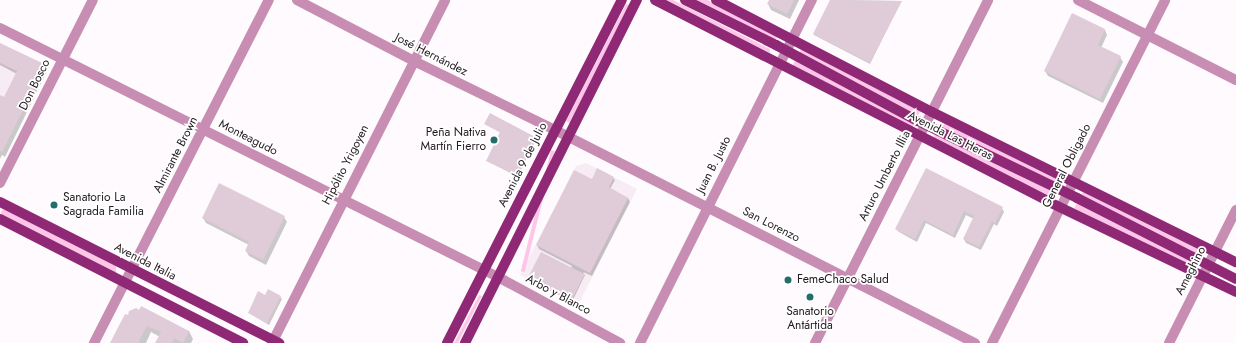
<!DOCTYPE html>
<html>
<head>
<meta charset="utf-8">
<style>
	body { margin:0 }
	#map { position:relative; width:1236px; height:343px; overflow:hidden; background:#fefafd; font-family:Jost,sans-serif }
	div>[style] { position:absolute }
	.built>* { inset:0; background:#f7ecf3 }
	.green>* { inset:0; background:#fdc6e9; transform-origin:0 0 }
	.shadow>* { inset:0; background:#0003 }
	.building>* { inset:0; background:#dfccd8; transform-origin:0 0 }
	.minor>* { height:10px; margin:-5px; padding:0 5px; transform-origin:5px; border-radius:5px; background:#c78db3 }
	.major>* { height:10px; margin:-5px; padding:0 5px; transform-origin:5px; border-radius:5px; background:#902975 }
	.dots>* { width:11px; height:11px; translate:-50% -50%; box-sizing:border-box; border:2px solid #fff; border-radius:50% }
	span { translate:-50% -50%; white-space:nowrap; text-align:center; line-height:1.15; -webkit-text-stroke:3.5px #fff; paint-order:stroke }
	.street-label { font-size:12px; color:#211a1e }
	.poi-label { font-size:12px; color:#211a1e }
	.right { translate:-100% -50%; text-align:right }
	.left { translate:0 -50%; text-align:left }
</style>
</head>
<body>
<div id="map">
	<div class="built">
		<div style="clip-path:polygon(0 43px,42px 63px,44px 68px,12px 131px,0 124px)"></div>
		<div style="clip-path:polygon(586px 163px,637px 189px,578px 305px,520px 275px,576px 166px)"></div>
	</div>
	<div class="green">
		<div style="clip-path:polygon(660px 0,673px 0,770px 49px,770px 53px)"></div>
		<div style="clip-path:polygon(694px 0,708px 0,778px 37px,774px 40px)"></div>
		<div style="clip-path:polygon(626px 4px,629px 5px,570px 123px,566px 121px)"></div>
		<div style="left:802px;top:48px;width:134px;height:8px;rotate:28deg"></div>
		<div style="clip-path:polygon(796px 59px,915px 122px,912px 128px,792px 66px)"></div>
		<div style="left:941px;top:120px;width:129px;height:7px;rotate:26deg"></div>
		<div style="left:936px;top:132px;width:130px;height:8px;rotate:27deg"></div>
		<div style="left:551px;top:150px;width:4px;height:125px;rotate:14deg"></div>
		<div style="clip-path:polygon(1083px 192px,1198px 249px,1195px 255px,1080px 196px)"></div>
		<div style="left:1077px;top:203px;width:132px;height:6px;rotate:27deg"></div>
		<div style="clip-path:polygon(6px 209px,116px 265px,116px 272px,113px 273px,0 216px,2px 210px)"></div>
		<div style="clip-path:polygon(479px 295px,482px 296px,458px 343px,454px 343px)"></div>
	</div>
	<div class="shadow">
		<div style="clip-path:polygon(771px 0,799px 0,790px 19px,771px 10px,768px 4px)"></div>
		<div style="clip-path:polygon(831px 0,901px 1px,870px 64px,814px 35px)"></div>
		<div style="clip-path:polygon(1072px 15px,1105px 30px,1107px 35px,1101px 48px,1120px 57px,1123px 62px,1103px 103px,1048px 76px,1045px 71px)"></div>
		<div style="clip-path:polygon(0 44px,42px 64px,46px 73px,5px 157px,2px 155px,0 159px,0 96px,5px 98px,17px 74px,0 65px)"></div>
		<div style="clip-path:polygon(485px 124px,536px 138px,518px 177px,488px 161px,501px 133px)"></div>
		<div style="clip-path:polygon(926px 169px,1002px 208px,1004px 212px,997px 226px,994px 224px,981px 250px,966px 243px,964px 239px,974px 219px,966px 215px,955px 238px,926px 223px,917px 242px,899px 232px,896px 229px)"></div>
		<div style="clip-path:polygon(613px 178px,615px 180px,610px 189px,628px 198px,630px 202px,592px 276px,583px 272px,585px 275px,572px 302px,529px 280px,571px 268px,572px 266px,539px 249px,537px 245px,592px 180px)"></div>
		<div style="clip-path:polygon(284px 217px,287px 222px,266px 265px,249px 256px,246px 251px,249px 245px,206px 223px,203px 218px)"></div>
		<div style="clip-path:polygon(266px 296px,280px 297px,282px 299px,269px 325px,249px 313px)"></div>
		<div style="clip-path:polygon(125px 315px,189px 331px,193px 339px,191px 343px,156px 343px,160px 337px,151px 332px,146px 343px,111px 343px)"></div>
	</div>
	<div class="building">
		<div style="clip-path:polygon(769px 0,794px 0,787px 14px,767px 4px)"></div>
		<div style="clip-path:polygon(830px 0,902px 1px,870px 63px,813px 34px)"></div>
		<div style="clip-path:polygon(1072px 13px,1105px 29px,1098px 45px,1121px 56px,1100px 99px,1044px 71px)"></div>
		<div style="clip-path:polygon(0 43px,42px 63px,44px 68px,2px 152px,0 151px,0 95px,4px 97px,17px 71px,0 63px)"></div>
		<div style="clip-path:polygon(490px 113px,537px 138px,517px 176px,486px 161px,500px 132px,484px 124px)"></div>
		<div style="clip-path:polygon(597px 168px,614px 177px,609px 187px,628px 198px,590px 273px,536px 245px,574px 170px,592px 179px)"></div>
		<div style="clip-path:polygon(926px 168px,1003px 207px,995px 223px,992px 221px,979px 247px,963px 239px,974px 216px,964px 211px,953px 235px,924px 220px,915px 239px,895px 229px)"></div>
		<div style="clip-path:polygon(219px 183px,285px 216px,263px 260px,245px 251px,249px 242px,202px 218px)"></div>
		<div style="left:541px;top:252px;width:49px;height:30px;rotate:27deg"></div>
		<div style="clip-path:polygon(268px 289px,281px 296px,267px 323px,248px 313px,258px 291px,265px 295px)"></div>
		<div style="clip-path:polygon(141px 306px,189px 331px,183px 343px,174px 338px,172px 343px,155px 343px,161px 332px,147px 326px,138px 343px,110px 343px,125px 314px,128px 315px,129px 311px,136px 308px,139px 310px)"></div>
	</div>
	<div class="minor">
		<div style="left:297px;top:0;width:132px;rotate:27.5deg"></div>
		<div style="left:414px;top:61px;width:157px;rotate:26.1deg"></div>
		<div style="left:555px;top:130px;width:471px;rotate:26.9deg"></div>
		<div style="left:1078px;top:0;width:177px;rotate:26.9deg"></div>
		<div style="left:0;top:28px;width:557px;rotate:26.57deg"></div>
		<div style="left:498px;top:277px;width:139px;rotate:28.4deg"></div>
		<div style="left:0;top:183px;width:205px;rotate:-63.1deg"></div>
		<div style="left:94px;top:343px;width:385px;rotate:-63deg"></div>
		<div style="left:272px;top:343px;width:384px;rotate:-63.2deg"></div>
		<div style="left:640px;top:343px;width:384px;rotate:-63.4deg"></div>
		<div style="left:815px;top:343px;width:384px;rotate:-63.2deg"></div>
		<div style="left:992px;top:343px;width:384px;rotate:-63.2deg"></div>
		<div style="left:1169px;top:343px;width:149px;rotate:-63.3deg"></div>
	</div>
	<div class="major">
		<div style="left:655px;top:0;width:441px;rotate:27.1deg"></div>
		<div style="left:1047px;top:201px;width:210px;rotate:25.7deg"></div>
		<div style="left:685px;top:0;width:102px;rotate:26.3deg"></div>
		<div style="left:776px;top:45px;width:161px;rotate:28.2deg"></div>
		<div style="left:918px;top:121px;width:177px;rotate:25.8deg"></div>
		<div style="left:1077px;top:198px;width:178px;rotate:27deg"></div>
		<div style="left:716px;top:0;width:243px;rotate:27.4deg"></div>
		<div style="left:932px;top:112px;width:339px;rotate:26.3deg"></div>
		<div style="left:0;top:202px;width:313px;rotate:26.8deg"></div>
		<div style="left:0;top:219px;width:273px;rotate:27deg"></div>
		<div style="left:447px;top:343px;width:385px;rotate:-63deg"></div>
		<div style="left:465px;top:343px;width:384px;rotate:-63.4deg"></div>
	</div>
	<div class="dots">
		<div style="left:494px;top:140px;background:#236e6b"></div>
		<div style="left:54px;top:205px;background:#236e6b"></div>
		<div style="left:788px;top:280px;background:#236e6b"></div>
		<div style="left:810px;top:297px;background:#236e6b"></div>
	</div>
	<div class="street-label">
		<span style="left:431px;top:55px;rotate:27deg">José Hernández</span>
		<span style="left:35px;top:85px;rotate:-64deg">Don Bosco</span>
		<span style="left:950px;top:136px;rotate:27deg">Avenida Las Heras</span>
		<span style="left:248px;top:138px;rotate:27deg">Monteagudo</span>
		<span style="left:176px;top:155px;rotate:-63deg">Almirante Brown</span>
		<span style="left:346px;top:165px;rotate:-63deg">Hipólito Yrigoyen</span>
		<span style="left:523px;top:165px;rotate:-63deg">Avenida 9 de Julio</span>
		<span style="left:714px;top:165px;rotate:-63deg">Juan B. Justo</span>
		<span style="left:1067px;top:166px;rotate:-63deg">General Obligado</span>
		<span style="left:885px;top:176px;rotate:-63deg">Arturo Umberto Illia</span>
		<span style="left:771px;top:225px;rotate:27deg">San Lorenzo</span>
		<span style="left:145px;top:262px;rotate:27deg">Avenida Italia</span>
		<span style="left:1191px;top:271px;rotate:-63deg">Ameghino</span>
		<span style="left:558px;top:295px;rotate:28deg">Arbo y Blanco</span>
	</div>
	<div class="poi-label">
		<span class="right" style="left:486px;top:140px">Peña Nativa<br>Martín Fierro</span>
		<span class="left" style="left:63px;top:205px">Sanatorio La<br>Sagrada Familia</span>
		<span class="left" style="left:797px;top:280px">FemeChaco Salud</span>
		<span style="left:810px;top:319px">Sanatorio<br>Antártida</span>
	</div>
</div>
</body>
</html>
